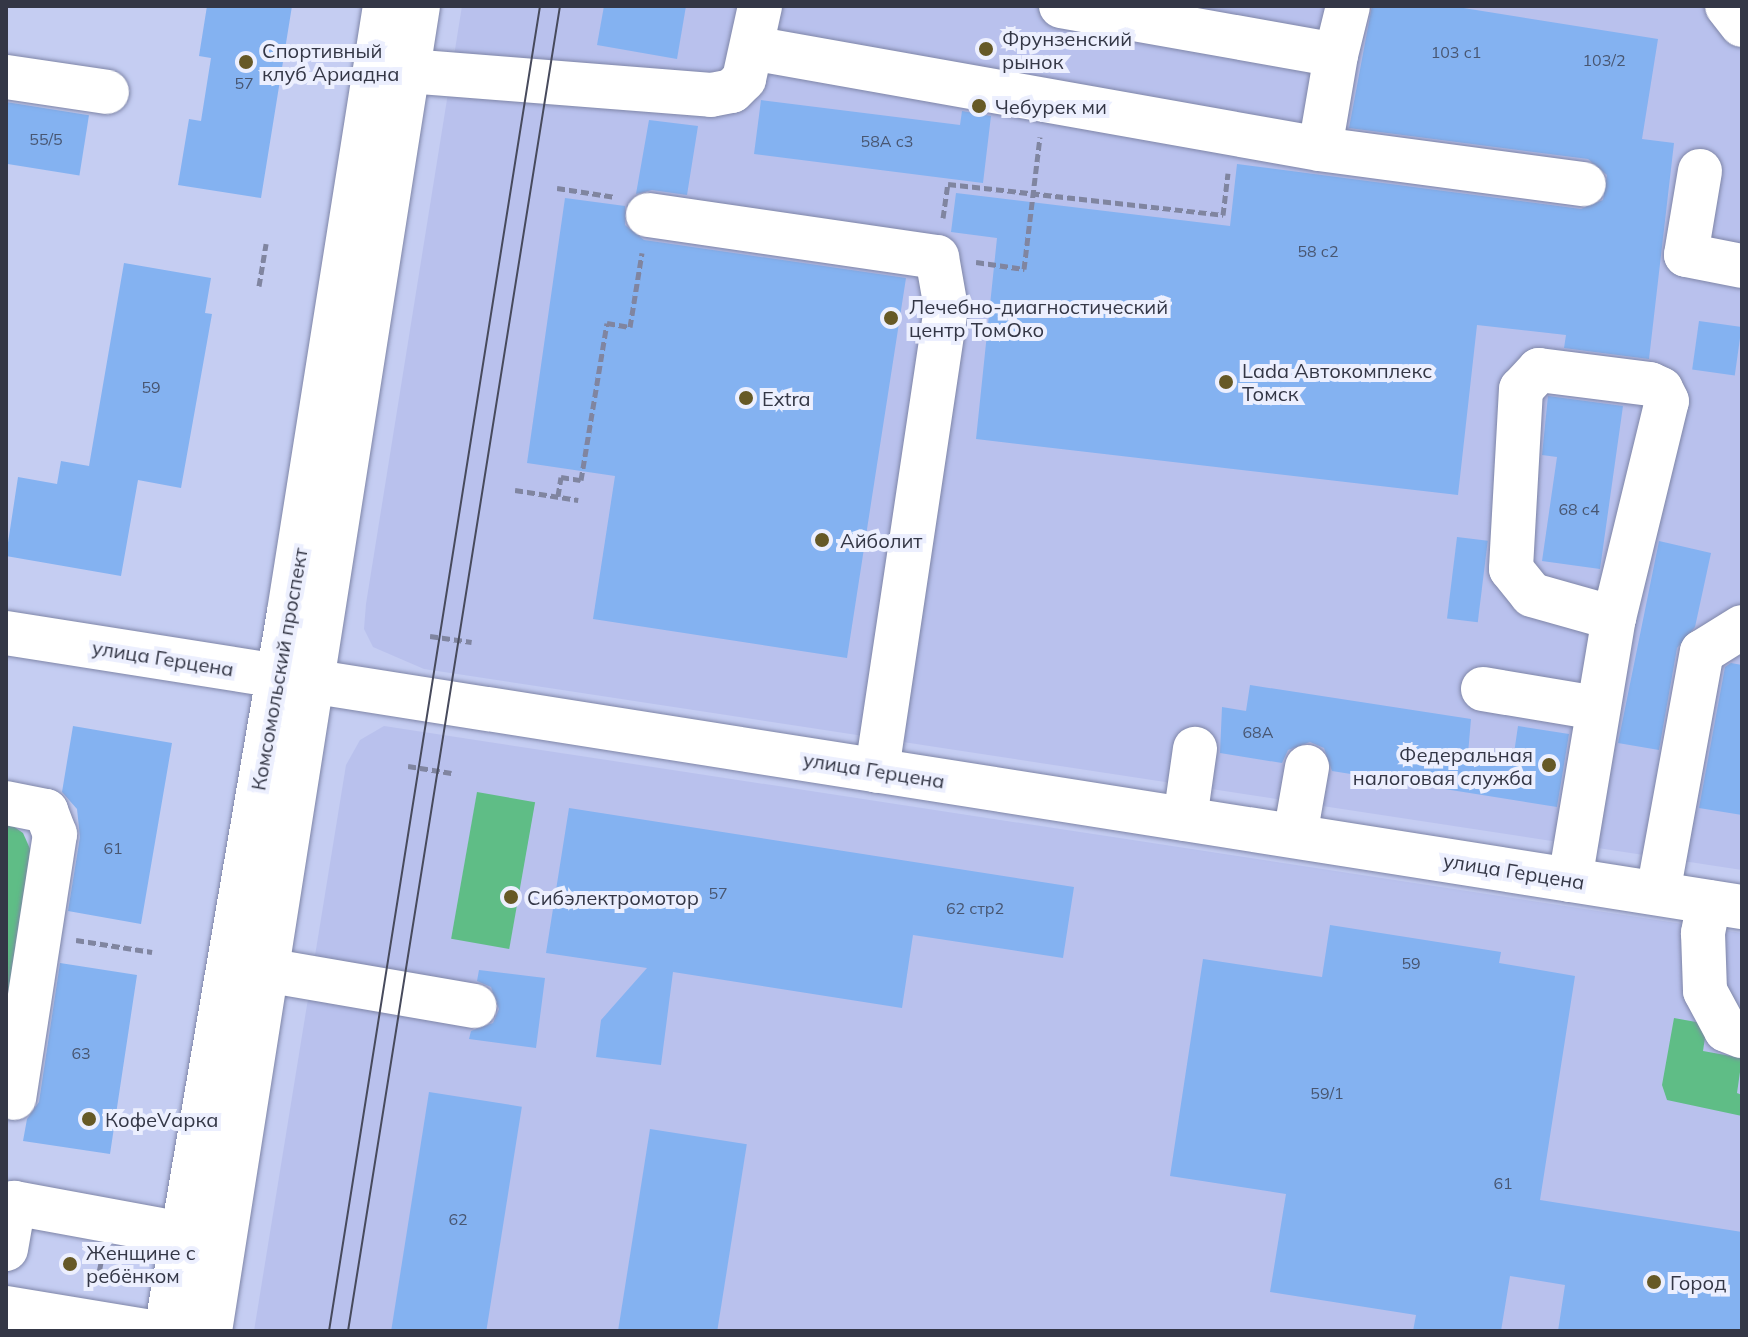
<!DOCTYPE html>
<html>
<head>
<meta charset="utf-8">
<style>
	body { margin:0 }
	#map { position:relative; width:1748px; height:1337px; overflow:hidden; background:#c5cdf2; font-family:Mulish,sans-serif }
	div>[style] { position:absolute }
	.built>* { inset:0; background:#b9c1ed }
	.green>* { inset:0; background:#5fbd86; transform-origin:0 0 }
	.building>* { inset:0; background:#84b2f1; transform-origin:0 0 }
	.path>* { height:5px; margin-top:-2.5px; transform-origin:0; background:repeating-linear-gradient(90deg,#8085a0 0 8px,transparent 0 12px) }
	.roads { filter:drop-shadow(0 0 2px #7e85a7) drop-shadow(0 0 2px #7e85a7) }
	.minor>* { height:44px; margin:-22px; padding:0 22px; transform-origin:22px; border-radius:22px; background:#fff }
	.major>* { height:44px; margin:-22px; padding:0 22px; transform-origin:22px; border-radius:22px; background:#fff }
	.tram>* { height:2px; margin:-1px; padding:0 1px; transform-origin:1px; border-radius:1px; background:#474a5c }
	.dots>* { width:22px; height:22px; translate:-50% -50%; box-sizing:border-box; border:4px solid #eceffe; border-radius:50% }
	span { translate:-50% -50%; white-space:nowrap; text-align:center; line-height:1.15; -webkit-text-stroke:8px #eceffe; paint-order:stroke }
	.number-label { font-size:16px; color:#485671 }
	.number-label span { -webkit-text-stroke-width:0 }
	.poi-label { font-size:20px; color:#343746 }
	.left { translate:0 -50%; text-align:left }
	.right { translate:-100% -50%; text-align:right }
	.street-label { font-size:20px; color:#343746 }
	.frame { position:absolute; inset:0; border:8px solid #343746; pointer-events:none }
</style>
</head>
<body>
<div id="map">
	<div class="built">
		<div style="clip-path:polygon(462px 6px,1742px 6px,1742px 870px,424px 669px,373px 647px,364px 629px,366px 604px)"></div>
		<div style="clip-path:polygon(384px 726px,1742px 933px,1742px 1331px,254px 1331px,346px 765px,360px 740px)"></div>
	</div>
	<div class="green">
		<div style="left:477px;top:792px;width:59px;height:149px;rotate:10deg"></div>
		<div style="clip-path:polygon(6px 821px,23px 833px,31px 851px,6px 1015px)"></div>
		<div style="clip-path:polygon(1674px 1018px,1707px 1024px,1703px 1051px,1742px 1058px,1737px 1093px,1742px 1095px,1742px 1116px,1667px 1100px,1662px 1085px)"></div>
	</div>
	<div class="building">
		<div style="clip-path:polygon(207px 6px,292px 6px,261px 198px,178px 185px,189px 119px,201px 121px,211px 58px,199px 56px)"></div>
		<div style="clip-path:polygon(604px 6px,686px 6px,677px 59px,597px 45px)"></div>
		<div style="clip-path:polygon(1372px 6px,1451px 6px,1658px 39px,1642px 139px,1674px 143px,1649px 359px,1564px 348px,1566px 335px,1477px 325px,1458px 495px,976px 439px,997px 238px,951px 232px,956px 193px,1230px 226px,1237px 164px,1581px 209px,1603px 200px,1607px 175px,1588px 159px,1349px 128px)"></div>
		<div style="clip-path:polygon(761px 100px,960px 125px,962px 111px,991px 116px,983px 183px,754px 154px)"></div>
		<div style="left:6px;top:102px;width:84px;height:61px;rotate:9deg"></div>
		<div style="clip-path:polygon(649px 120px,698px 126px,687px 195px,652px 190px,636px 194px)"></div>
		<div style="clip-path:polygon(565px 198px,625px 206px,625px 225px,644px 240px,906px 278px,847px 658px,593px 619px,615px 476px,527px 463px)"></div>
		<div style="clip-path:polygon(124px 263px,211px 278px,205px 313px,212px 314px,181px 488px,138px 480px,121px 576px,6px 556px,18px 477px,57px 484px,61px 461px,89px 466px)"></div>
		<div style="left:1699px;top:321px;width:43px;height:49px;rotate:8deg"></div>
		<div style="clip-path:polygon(1548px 396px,1623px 406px,1600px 569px,1542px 561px,1557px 457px,1542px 455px)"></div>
		<div style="left:1457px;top:537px;width:31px;height:82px;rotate:7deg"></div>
		<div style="clip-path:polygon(1659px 541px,1711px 553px,1695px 627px,1677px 648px,1659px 750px,1618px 743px)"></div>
		<div style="clip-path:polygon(1731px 663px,1742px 665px,1742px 815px,1699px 808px,1725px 667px)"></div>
		<div style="clip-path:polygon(1250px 685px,1471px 719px,1468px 754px,1513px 760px,1518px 726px,1569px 734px,1557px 807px,1332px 771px,1324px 748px,1310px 742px,1288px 750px,1282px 763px,1220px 753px,1222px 707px,1246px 711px)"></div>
		<div style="clip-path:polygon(73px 726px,172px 743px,141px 924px,68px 911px,80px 837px,77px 809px,62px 792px)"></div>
		<div style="clip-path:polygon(569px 808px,1074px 887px,1063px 958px,913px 935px,902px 1008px,673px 972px,661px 1065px,596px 1057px,601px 1020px,647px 968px,546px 953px)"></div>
		<div style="clip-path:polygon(1330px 925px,1501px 952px,1499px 963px,1575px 976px,1540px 1200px,1742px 1232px,1742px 1331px,1558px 1331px,1565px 1285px,1510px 1276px,1501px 1331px,1413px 1331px,1416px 1315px,1270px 1292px,1286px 1194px,1170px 1176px,1203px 959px,1322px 977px)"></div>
		<div style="clip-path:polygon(60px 963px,137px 975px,110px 1154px,23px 1141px,27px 1119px,39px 1102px)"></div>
		<div style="clip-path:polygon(479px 970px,545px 978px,536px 1048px,469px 1039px,471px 1031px,493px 1023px,499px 1009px,491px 987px,477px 981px)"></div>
		<div style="left:429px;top:1092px;width:94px;height:242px;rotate:9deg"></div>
		<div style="left:650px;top:1129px;width:98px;height:205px;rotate:9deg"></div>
	</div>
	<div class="path">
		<div style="left:557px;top:188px;width:59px;rotate:8.8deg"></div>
		<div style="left:943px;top:218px;width:34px;rotate:-82deg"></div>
		<div style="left:948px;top:184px;width:277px;rotate:6.4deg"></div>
		<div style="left:1223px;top:215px;width:42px;rotate:-83.2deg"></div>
		<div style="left:976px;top:262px;width:49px;rotate:8.3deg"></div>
		<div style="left:1024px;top:269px;width:133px;rotate:-83.1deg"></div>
		<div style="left:259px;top:286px;width:43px;rotate:-80.5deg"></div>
		<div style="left:515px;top:490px;width:64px;rotate:9deg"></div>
		<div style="left:558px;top:496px;width:19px;rotate:-81deg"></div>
		<div style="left:561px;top:477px;width:20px;rotate:9deg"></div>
		<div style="left:581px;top:480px;width:159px;rotate:-80.6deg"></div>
		<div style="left:607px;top:323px;width:23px;rotate:10deg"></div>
		<div style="left:630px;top:327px;width:75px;rotate:-80.8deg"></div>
		<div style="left:430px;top:636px;width:42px;rotate:8.1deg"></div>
		<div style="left:408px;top:766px;width:44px;rotate:9.2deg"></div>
		<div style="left:76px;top:940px;width:77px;rotate:9deg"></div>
		<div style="left:97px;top:1283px;width:25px;rotate:-79deg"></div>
	</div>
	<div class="roads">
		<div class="minor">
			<div style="left:1061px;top:6px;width:279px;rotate:10.1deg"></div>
			<div style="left:1336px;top:55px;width:50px;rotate:-76.2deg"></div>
			<div style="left:1727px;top:6px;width:24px;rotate:52deg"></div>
			<div style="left:752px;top:48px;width:577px;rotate:10.08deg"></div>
			<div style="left:1336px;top:55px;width:95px;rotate:99.7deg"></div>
			<div style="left:1320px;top:149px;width:266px;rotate:7.6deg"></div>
			<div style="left:408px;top:71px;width:304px;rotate:4.5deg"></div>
			<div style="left:711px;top:95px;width:21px;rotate:-11deg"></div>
			<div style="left:732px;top:91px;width:17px;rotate:-45deg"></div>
			<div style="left:744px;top:79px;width:75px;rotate:-77.6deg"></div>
			<div style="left:6px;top:77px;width:102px;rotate:8.4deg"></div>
			<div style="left:1700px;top:171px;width:85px;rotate:99.5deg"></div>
			<div style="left:1686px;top:255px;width:57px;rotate:11.1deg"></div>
			<div style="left:648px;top:215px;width:292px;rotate:8.3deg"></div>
			<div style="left:937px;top:257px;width:52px;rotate:80deg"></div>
			<div style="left:946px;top:308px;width:468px;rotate:98.5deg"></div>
			<div style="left:6px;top:633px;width:1757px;rotate:8.97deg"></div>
			<div style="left:1483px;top:689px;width:116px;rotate:9.5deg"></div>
			<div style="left:6px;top:803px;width:41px;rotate:11.3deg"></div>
			<div style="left:46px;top:811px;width:25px;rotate:69deg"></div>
			<div style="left:55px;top:834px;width:267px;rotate:98.8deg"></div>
			<div style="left:1185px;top:819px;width:71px;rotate:-81.9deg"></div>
			<div style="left:1295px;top:836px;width:70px;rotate:-80.1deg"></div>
			<div style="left:1570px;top:880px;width:266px;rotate:-80.5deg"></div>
			<div style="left:1614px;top:618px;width:223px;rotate:-76.3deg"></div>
			<div style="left:1667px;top:401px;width:13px;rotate:-117deg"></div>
			<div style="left:1661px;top:389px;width:12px;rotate:-156deg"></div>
			<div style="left:1650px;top:384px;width:112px;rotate:-172.8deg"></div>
			<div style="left:1539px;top:370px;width:26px;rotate:133deg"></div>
			<div style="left:1521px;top:389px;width:180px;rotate:93.2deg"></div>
			<div style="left:1511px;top:569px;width:33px;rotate:51deg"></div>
			<div style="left:1532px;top:595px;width:85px;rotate:15.7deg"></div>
			<div style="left:1658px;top:893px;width:245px;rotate:-79.7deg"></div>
			<div style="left:1702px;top:652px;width:47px;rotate:-32deg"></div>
			<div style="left:1709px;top:902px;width:32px;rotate:101deg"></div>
			<div style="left:1703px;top:933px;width:58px;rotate:88deg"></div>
			<div style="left:1705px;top:991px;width:44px;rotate:61.7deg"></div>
			<div style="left:1726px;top:1030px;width:17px;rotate:21deg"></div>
			<div style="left:231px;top:964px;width:247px;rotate:9.8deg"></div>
			<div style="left:6px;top:1249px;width:47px;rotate:-80.1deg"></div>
			<div style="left:14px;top:1203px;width:172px;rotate:10.4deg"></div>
			<div style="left:6px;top:1308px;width:141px;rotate:9.4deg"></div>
		</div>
		<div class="major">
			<div style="left:166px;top:1331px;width:729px;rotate:-80.29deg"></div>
			<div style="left:289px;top:612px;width:614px;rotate:-81deg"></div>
			<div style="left:210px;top:1331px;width:1341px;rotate:-81.08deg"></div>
		</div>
	</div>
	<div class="tram">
		<div style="left:329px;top:1331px;width:1342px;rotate:-80.95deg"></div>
		<div style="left:348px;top:1331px;width:1342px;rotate:-80.91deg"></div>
	</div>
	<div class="dots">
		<div style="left:986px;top:49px;background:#665926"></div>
		<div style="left:246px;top:62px;background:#665926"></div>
		<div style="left:979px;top:106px;background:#665926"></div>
		<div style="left:891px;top:318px;background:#665926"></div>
		<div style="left:1226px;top:382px;background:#665926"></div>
		<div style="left:746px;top:398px;background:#665926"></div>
		<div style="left:822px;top:540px;background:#665926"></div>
		<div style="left:1549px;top:765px;background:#665926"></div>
		<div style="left:511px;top:897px;background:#665926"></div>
		<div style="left:89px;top:1119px;background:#665926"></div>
		<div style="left:70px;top:1264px;background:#665926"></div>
		<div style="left:1654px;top:1282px;background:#665926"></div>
	</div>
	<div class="number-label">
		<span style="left:1456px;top:52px">103 с1</span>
		<span style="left:1604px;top:60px">103/2</span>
		<span style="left:244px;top:83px">57</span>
		<span style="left:46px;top:139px">55/5</span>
		<span style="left:887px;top:141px">58А с3</span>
		<span style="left:1318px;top:251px">58 с2</span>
		<span style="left:151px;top:387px">59</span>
		<span style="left:1579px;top:509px">68 с4</span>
		<span style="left:1258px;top:732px">68А</span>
		<span style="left:113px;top:848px">61</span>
		<span style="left:718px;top:893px">57</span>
		<span style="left:975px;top:908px">62 стр2</span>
		<span style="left:1411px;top:963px">59</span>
		<span style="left:81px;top:1053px">63</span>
		<span style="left:1327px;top:1093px">59/1</span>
		<span style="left:1503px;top:1183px">61</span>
		<span style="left:458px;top:1219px">62</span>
	</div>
	<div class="poi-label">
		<span class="left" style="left:1002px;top:50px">Фрунзенский<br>рынок</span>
		<span class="left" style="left:262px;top:62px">Спортивный<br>клуб Ариадна</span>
		<span class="left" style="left:995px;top:106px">Чебурек ми</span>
		<span class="left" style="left:909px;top:318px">Лечебно-диагностический<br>центр ТомОко</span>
		<span class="left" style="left:1242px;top:382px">Lada Автокомплекс<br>Томск</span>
		<span class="left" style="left:762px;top:398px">Extra</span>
		<span class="left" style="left:840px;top:540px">Айболит</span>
		<span class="right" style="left:1533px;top:766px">Федеральная<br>налоговая служба</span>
		<span class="left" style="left:527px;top:897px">Сибэлектромотор</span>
		<span class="left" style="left:105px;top:1119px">КофеVарка</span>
		<span class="left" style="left:86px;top:1264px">Женщине с<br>ребёнком</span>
		<span class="left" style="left:1670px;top:1282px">Город</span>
	</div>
	<div class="street-label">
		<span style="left:163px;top:658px;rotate:9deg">улица Герцена</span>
		<span style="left:279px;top:669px;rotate:-80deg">Комсомольский проспект</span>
		<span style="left:874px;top:770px;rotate:9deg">улица Герцена</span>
		<span style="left:1514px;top:871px;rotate:9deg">улица Герцена</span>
	</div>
	<div class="frame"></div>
</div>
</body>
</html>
